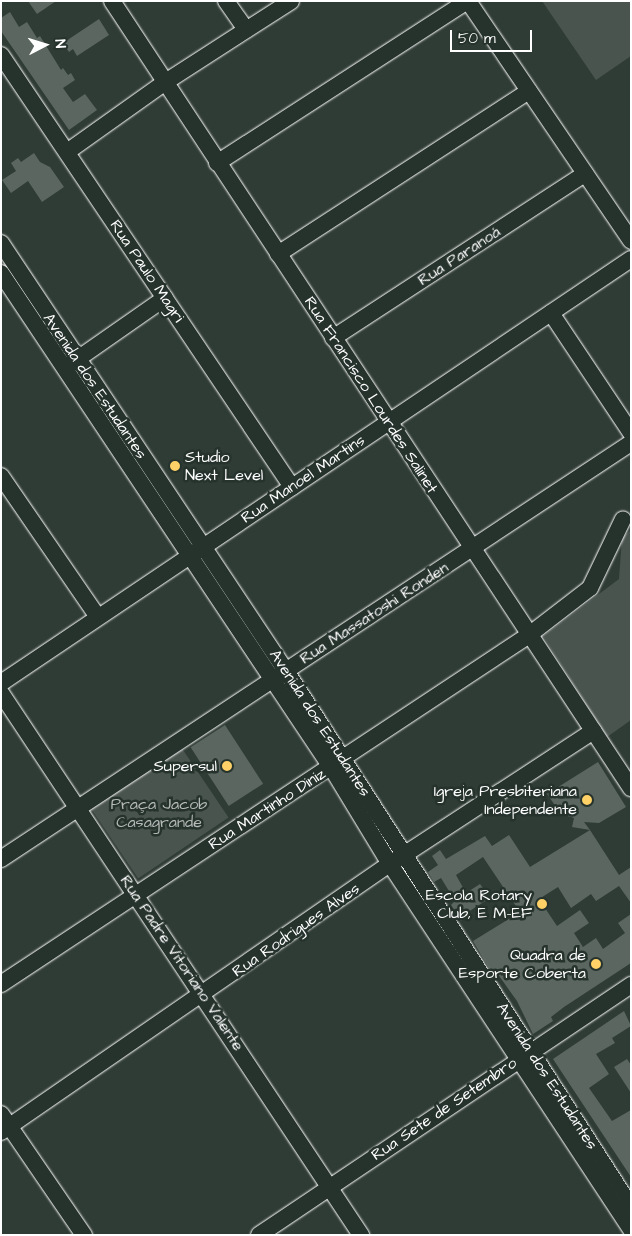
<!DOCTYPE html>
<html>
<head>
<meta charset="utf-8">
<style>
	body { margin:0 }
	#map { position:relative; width:632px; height:1236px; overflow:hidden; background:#2f3b35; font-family:"Architects Daughter",sans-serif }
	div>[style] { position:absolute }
	.green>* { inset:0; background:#4a544f; transform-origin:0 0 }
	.building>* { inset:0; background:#5b6661; transform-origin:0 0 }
	.roads { filter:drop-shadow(0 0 1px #fff) drop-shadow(0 0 1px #fff) }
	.minor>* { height:16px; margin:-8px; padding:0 8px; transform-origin:8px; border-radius:8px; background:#26332d }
	.dots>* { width:14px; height:14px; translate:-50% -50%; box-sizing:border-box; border:2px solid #26332d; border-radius:50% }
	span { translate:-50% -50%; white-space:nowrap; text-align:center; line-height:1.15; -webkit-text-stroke:5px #26332d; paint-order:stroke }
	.street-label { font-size:16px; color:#fff }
	.poi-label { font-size:16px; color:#fff }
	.left { translate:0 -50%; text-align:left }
	.right { translate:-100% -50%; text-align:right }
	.park-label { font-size:16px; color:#b7bbb9 }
	.frame { position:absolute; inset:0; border:2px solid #fff; pointer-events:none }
	.north { position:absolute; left:20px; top:20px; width:50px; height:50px; -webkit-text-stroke:4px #26332d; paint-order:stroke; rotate:85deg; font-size:14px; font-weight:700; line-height:20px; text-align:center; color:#fff }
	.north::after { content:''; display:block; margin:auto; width:18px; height:22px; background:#fff; clip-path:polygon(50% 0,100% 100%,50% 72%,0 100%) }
	.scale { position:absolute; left:450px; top:30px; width:82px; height:22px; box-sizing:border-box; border:2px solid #fff; border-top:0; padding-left:6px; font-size:15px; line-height:18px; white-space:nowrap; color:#fff; -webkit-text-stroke:4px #26332d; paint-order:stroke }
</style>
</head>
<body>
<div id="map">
	<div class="green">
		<div style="clip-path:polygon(542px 1px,631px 1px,631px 56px,596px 80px)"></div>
		<div style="clip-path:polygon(631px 530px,631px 720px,607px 737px,543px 636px,619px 579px,622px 538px)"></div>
		<div style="left:181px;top:747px;width:85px;height:109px;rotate:56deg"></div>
	</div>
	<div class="building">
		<div style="clip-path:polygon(28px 1px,56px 1px,37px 14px)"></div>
		<div style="clip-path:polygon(10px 12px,19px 27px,27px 22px,37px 38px,40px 36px,61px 70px,63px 68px,68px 75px,71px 73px,75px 80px,63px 88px,73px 102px,85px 94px,97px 110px,69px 130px,1px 31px,1px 18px)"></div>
		<div style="clip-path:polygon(99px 19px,109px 35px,77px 56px,73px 49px,69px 52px,63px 43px)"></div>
		<div style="clip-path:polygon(34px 153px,40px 162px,50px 167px,64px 187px,42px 202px,28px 181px,11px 193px,2px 180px,16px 171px,11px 163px,18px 158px,21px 162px)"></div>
		<div style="left:225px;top:725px;width:70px;height:41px;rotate:57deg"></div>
		<div style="clip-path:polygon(598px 762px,626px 807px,599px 823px,584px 822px,590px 830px,572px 827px,574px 818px,561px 814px,547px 794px)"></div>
		<div style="clip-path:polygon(590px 830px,619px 875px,631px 867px,631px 903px,619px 886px,596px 901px,591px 894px,571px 908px,558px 887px,539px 899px,557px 926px,580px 910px,589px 923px,574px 933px,583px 947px,596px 938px,603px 949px,625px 933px,618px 923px,631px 914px,631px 963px,564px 1007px,551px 1017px,553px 1021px,533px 1034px,517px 1001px,497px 973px,493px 975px,473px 941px,520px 912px,483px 857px,456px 875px,466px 893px,480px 884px,490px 898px,468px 912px,470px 916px,461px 921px,451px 905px,455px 901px,441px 878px,434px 882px,428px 872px,438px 865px,432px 856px,440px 850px,446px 859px,485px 836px,492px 846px,509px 835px,530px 867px)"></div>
		<div style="clip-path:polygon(624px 1011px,631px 1026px,612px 1038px,615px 1043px,596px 1054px,609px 1074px,589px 1088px,612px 1121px,631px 1110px,631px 1177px,553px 1059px)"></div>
		<div style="clip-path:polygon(627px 1059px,631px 1065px,631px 1093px,614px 1067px)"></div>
	</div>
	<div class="roads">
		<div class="minor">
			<div style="left:112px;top:1px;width:943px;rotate:56.6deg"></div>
			<div style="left:226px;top:1px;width:35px;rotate:55deg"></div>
			<div style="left:468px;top:1px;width:290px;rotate:55.8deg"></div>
			<div style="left:1px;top:55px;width:521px;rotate:56.04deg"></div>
			<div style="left:67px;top:152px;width:119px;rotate:-35.4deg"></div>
			<div style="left:164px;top:83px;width:151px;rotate:-32.8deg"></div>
			<div style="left:217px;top:163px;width:298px;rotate:-32.9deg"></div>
			<div style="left:1px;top:243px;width:514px;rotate:56.34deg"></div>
			<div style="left:286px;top:671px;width:637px;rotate:57.23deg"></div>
			<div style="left:278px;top:254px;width:299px;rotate:-33deg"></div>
			<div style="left:1px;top:273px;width:594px;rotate:56.26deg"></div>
			<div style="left:331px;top:767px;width:114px;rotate:58.7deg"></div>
			<div style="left:390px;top:864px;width:438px;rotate:56.6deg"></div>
			<div style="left:551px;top:313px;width:144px;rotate:56.3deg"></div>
			<div style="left:333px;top:338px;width:301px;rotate:-33.1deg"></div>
			<div style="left:69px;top:365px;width:117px;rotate:-34.9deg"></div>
			<div style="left:1px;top:476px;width:171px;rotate:55.5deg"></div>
			<div style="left:1px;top:683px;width:759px;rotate:-33.94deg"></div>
			<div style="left:1px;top:693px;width:651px;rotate:56.41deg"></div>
			<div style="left:1px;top:859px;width:755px;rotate:-33.44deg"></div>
			<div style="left:1px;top:984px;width:633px;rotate:-33.46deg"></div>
			<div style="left:529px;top:635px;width:77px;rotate:-37.6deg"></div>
			<div style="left:590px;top:588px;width:76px;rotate:-64.4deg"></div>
			<div style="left:1px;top:1114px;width:147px;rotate:55.6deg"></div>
			<div style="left:1px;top:1132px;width:472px;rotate:-34.6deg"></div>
			<div style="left:390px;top:864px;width:243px;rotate:-33.2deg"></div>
			<div style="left:259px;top:1235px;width:448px;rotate:-33.9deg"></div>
		</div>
	</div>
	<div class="dots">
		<div style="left:175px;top:466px;background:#ffd166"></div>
		<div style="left:227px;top:766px;background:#ffd166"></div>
		<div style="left:587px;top:800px;background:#ffd166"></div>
		<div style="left:542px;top:904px;background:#ffd166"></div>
		<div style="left:596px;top:964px;background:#ffd166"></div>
	</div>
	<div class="street-label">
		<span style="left:459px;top:256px;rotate:-33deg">Rua Paranoá</span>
		<span style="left:147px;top:271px;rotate:56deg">Rua Paulo Magri</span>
		<span style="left:95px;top:386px;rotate:56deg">Avenida dos Estudantes</span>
		<span style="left:371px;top:395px;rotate:57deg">Rua Francisco Lourdes Salinet</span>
		<span style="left:303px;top:479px;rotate:-34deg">Rua Manoel Martins</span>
		<span style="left:374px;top:613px;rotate:-33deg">Rua Massatoshi Ronden</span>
		<span style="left:320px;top:723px;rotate:57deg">Avenida dos Estudantes</span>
		<span style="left:267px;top:809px;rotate:-33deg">Rua Martinho Diniz</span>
		<span style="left:296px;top:930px;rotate:-35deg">Rua Rodrigues Alves</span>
		<span style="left:182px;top:963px;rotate:56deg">Rua Padre Vitoriano Valente</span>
		<span style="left:547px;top:1076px;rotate:57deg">Avenida dos Estudantes</span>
		<span style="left:444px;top:1109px;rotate:-34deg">Rua Sete de Setembro</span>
	</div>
	<div class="poi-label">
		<span class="left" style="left:185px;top:466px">Studio<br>Next Level</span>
		<span class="right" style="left:217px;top:766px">Supersul</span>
		<span class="right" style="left:577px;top:800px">Igreja Presbiteriana<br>Independente</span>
		<span class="right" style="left:532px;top:904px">Escola Rotary<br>Club, E M-EF</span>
		<span class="right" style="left:586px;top:964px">Quadra de<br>Esporte Coberta</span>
	</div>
	<div class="park-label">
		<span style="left:159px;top:813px">Praça Jacob<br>Casagrande</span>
	</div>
	<div class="frame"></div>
	<div class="north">N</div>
	<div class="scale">50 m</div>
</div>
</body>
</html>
